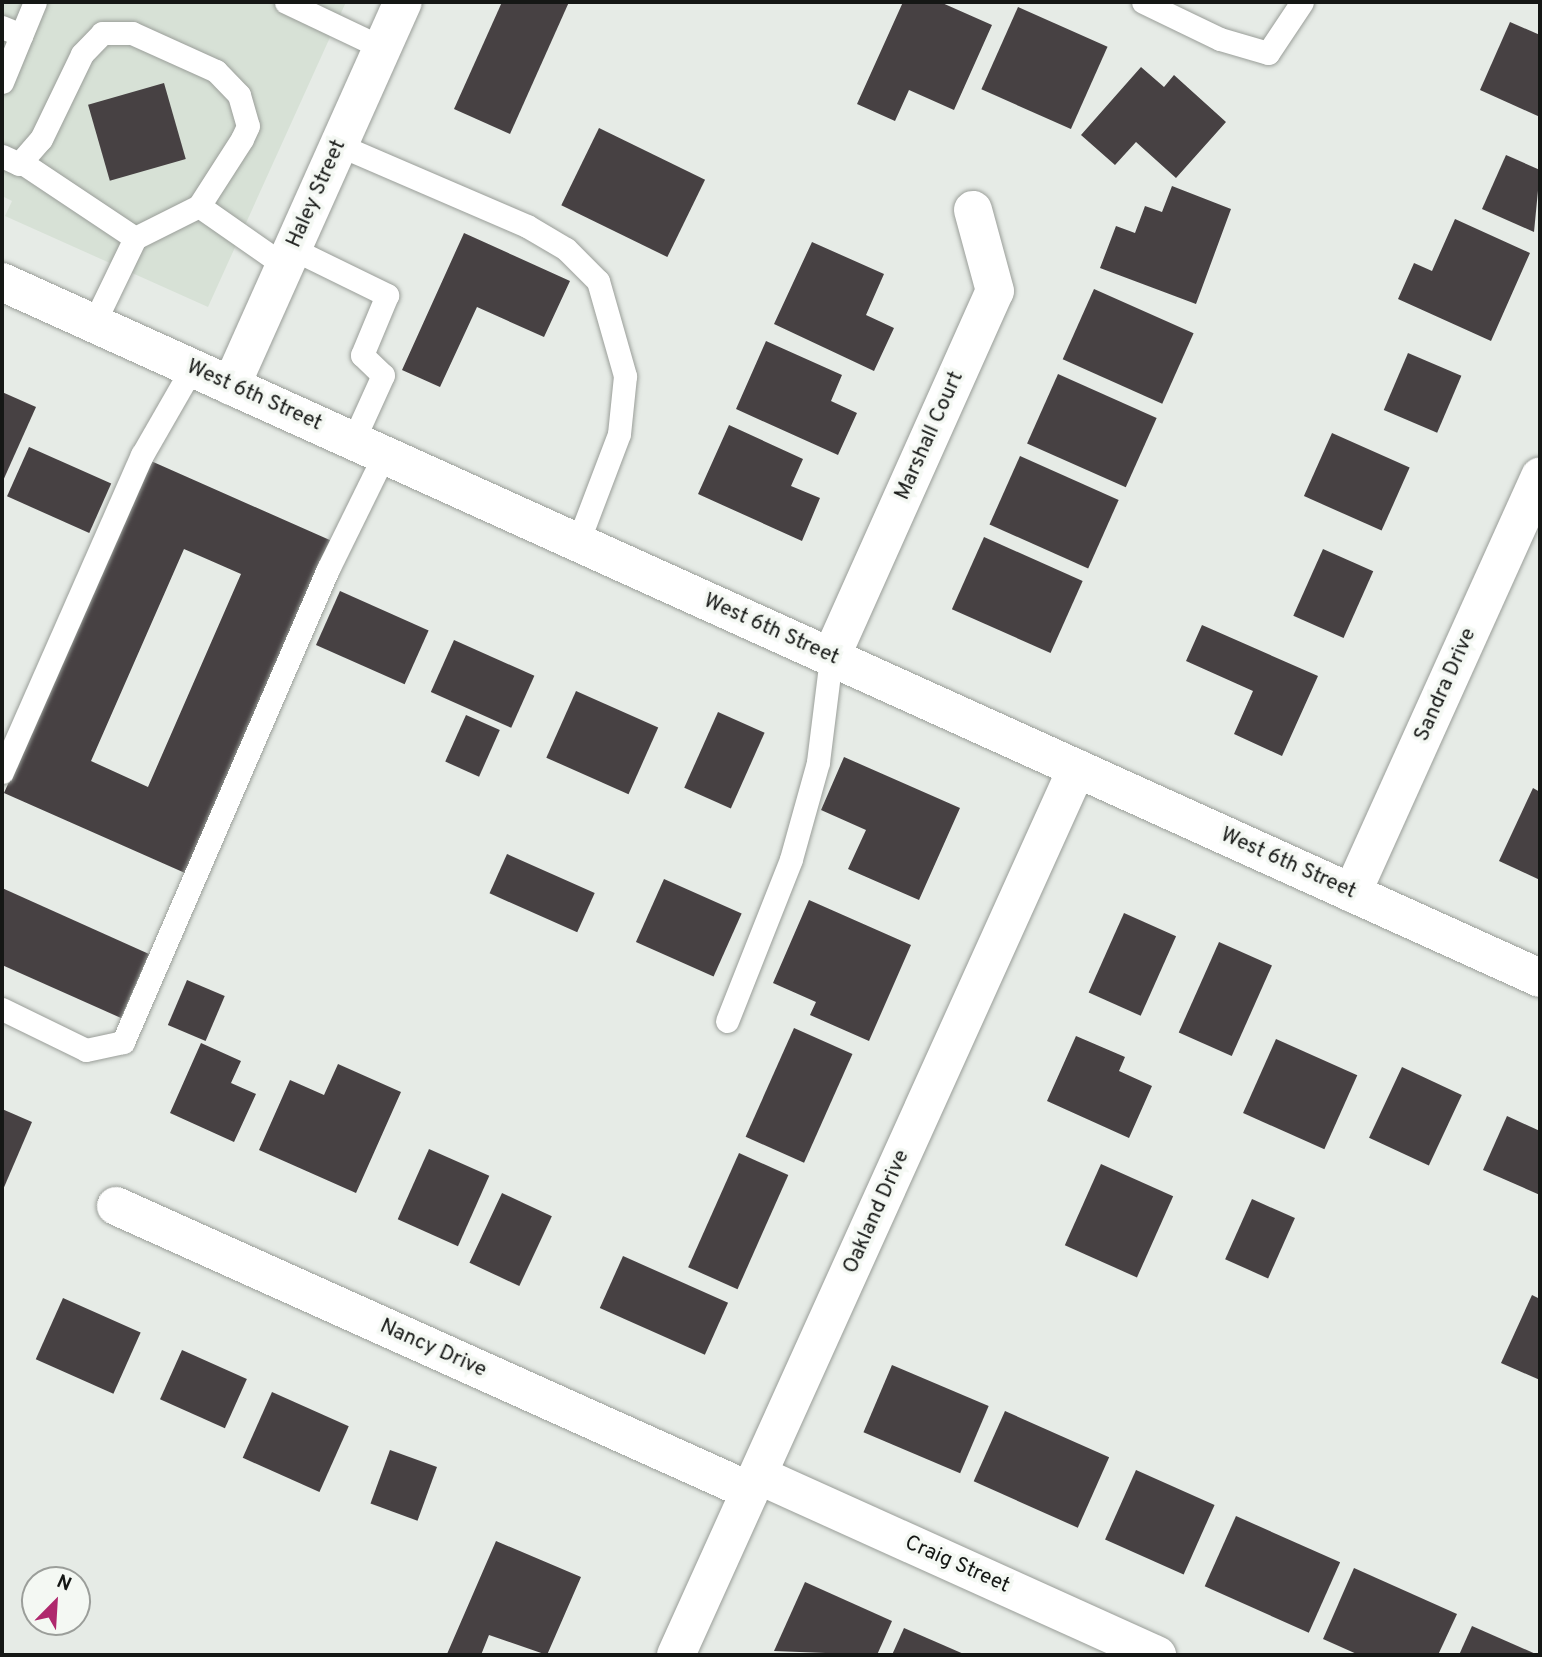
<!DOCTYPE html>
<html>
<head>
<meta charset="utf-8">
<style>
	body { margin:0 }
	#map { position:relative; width:1542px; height:1657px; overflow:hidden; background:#e6ebe6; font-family:Overpass,sans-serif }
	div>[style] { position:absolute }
	.built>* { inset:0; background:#d7e1d6 }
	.building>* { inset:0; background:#474143; transform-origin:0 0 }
	.roads { filter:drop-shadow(0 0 2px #9a9e99) drop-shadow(0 0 2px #9a9e99) }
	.lane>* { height:23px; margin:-11.5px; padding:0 11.5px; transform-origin:11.5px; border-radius:11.5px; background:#fff }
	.street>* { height:38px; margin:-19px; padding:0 19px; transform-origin:19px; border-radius:19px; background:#fff }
	.secondary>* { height:38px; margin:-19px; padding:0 19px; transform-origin:19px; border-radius:19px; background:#fff }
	span { translate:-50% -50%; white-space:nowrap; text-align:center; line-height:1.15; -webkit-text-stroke:7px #f4f8f3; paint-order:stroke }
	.street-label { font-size:21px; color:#151715 }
	.frame { position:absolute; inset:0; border:4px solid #151715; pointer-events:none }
	.north { position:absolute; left:21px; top:1566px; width:70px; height:70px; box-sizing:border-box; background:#f4f8f3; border:2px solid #9b9e9a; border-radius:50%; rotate:24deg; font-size:19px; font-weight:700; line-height:28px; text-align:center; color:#151715 }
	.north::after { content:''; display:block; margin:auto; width:24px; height:32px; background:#af286d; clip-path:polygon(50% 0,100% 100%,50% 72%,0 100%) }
</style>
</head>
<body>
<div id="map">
	<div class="built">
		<div style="clip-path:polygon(2px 2px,346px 2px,208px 307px,5px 216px,12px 201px,2px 196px)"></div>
	</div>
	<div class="building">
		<div style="clip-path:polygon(502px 2px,569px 2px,510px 134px,454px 109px)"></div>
		<div style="clip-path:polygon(903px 2px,940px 2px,992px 25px,954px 110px,909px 90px,895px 121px,857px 104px)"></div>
		<div style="left:1018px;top:7px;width:98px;height:90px;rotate:24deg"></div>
		<div style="clip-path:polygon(1510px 22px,1540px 35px,1540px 117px,1480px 90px)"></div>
		<div style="clip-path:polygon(1141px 67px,1164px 87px,1174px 75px,1226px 122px,1176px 178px,1136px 142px,1115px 165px,1081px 135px)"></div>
		<div style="left:164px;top:83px;width:79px;height:79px;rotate:74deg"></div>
		<div style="left:599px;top:128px;width:118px;height:86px;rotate:26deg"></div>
		<div style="clip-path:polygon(1506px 155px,1540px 170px,1534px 232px,1482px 209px)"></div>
		<div style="clip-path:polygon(1172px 186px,1231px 209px,1196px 304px,1100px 268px,1116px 226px,1135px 233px,1145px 206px,1162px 212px)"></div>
		<div style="clip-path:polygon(1455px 219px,1530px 253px,1491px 341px,1398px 299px,1414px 263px,1432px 271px)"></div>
		<div style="clip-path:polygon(464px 233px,570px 281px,544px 337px,477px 307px,440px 387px,402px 370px)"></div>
		<div style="clip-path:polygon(812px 242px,884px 274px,866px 315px,894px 328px,874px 371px,774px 324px)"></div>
		<div style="left:1094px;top:289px;width:109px;height:77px;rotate:24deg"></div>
		<div style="clip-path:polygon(766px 341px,842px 375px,831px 401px,857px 413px,838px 455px,736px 409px)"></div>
		<div style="left:1408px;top:353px;width:58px;height:62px;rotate:23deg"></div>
		<div style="left:1058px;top:374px;width:108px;height:76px;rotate:24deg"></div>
		<div style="clip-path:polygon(2px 392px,36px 407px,2px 483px)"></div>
		<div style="clip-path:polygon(729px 425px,803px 459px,791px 486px,820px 498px,802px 541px,698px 494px)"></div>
		<div style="left:1332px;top:433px;width:85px;height:69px;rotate:24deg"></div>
		<div style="left:29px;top:447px;width:90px;height:54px;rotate:24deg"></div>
		<div style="left:1020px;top:456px;width:108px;height:75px;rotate:24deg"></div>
		<div style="clip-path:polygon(evenodd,151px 461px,332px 541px,185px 873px,4px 793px,151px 461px,184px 549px,241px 574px,148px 787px,91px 761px,184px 549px)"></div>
		<div style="left:984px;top:537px;width:108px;height:79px;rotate:24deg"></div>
		<div style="left:1323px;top:549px;width:55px;height:73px;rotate:24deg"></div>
		<div style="left:340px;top:591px;width:97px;height:59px;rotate:24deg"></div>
		<div style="clip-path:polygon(1202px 625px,1318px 676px,1282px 756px,1234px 734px,1253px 691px,1186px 661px)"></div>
		<div style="left:454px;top:640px;width:88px;height:57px;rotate:24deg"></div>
		<div style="left:576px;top:691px;width:90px;height:73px;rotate:24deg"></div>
		<div style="left:718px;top:712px;width:51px;height:83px;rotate:24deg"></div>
		<div style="left:466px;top:715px;width:37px;height:51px;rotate:24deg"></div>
		<div style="clip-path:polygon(844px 757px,960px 808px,919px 900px,848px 869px,866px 830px,821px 810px)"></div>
		<div style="clip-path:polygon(1533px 788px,1540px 792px,1540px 880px,1499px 861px)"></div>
		<div style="left:507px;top:854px;width:96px;height:43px;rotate:24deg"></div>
		<div style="left:664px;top:879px;width:85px;height:69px;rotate:24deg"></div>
		<div style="clip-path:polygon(2px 888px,149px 954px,121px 1018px,2px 965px)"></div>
		<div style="clip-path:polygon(809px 900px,911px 945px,869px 1041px,810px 1015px,816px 1002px,773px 983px)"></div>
		<div style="left:1124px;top:913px;width:57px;height:87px;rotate:24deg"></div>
		<div style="left:1219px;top:942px;width:58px;height:99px;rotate:24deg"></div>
		<div style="left:187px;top:980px;width:41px;height:49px;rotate:23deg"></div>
		<div style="left:794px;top:1028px;width:64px;height:119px;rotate:24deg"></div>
		<div style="clip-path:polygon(1076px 1036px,1125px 1057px,1119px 1071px,1152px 1086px,1129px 1138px,1047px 1101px)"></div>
		<div style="left:1276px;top:1039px;width:89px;height:81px;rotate:24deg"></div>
		<div style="clip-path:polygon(201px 1043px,241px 1061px,231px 1083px,256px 1094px,234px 1142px,170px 1113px)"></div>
		<div style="clip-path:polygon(338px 1064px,401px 1092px,356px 1193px,259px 1150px,290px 1080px,324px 1095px)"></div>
		<div style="left:1402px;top:1067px;width:66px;height:78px;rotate:25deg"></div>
		<div style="clip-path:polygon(2px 1109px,32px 1122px,2px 1192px)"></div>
		<div style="clip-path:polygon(1507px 1116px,1540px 1131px,1540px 1195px,1483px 1170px)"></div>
		<div style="left:429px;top:1149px;width:66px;height:77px;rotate:24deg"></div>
		<div style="left:739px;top:1153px;width:54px;height:125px;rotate:24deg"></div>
		<div style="left:1101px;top:1164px;width:79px;height:89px;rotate:24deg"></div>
		<div style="left:502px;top:1193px;width:55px;height:77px;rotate:25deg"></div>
		<div style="left:1252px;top:1199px;width:47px;height:66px;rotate:24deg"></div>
		<div style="left:623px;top:1256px;width:115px;height:57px;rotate:24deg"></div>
		<div style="clip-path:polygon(1532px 1295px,1540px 1299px,1540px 1380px,1501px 1363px)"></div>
		<div style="left:63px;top:1298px;width:85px;height:67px;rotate:24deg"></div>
		<div style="left:182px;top:1350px;width:71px;height:54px;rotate:24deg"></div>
		<div style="left:892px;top:1365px;width:105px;height:73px;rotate:23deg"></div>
		<div style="left:272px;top:1392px;width:84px;height:72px;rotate:24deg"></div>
		<div style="left:1005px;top:1411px;width:114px;height:77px;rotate:24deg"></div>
		<div style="left:390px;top:1450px;width:50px;height:57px;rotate:20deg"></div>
		<div style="left:1136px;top:1470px;width:86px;height:76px;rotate:24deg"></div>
		<div style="left:1236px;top:1516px;width:114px;height:77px;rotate:24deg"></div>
		<div style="clip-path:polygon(496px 1541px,581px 1577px,547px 1655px,489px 1635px,481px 1655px,447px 1654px)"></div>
		<div style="clip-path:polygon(1354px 1568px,1457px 1614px,1438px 1655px,1359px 1655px,1323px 1639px)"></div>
		<div style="clip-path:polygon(805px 1582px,892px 1621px,877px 1655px,774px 1651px)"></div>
		<div style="clip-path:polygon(1472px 1626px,1538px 1655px,1459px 1655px)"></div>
		<div style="clip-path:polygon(904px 1628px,966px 1655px,892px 1655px)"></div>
	</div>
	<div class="roads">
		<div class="lane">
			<div style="left:286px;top:2px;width:107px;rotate:25.4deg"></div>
			<div style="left:1143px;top:2px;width:85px;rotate:25.7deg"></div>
			<div style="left:1220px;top:39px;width:50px;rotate:16.3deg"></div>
			<div style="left:1268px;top:53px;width:61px;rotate:-56.3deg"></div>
			<div style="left:2px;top:27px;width:21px;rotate:23deg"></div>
			<div style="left:2px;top:82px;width:87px;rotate:-67.6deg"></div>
			<div style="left:339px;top:145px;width:205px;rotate:23.3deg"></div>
			<div style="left:527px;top:226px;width:45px;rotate:30.5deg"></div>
			<div style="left:566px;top:249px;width:45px;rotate:45deg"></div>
			<div style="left:598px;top:281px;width:99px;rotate:74.1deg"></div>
			<div style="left:625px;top:376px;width:58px;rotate:95.9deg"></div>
			<div style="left:619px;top:434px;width:116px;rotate:110.8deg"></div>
			<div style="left:2px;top:156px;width:19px;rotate:25deg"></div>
			<div style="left:19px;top:164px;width:33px;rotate:-49deg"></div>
			<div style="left:41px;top:139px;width:94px;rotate:-64.2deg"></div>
			<div style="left:82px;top:54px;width:29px;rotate:-46deg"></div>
			<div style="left:102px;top:33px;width:30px"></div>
			<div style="left:132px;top:33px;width:92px;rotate:24.3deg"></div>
			<div style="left:216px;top:71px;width:33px;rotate:46deg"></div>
			<div style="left:239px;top:95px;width:32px;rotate:74deg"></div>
			<div style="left:248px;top:126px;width:14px;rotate:115deg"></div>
			<div style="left:242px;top:139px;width:80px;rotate:122.7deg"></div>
			<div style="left:199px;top:206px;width:72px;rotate:153.4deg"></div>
			<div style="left:135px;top:238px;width:94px;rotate:115.8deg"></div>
			<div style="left:21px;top:162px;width:137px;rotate:33.7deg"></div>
			<div style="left:199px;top:206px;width:105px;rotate:34.9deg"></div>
			<div style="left:293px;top:249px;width:105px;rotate:26.1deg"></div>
			<div style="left:387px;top:295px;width:65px;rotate:112.6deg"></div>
			<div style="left:362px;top:355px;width:29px;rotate:44deg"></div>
			<div style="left:383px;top:375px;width:72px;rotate:114.4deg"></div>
			<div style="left:2px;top:772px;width:347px;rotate:-66.2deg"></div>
			<div style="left:142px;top:455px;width:100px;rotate:-60.1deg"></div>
			<div style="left:2px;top:1009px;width:93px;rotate:26deg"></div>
			<div style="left:86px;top:1050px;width:38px;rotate:-12deg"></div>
			<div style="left:123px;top:1042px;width:516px;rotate:-66.57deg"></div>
			<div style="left:328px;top:569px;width:127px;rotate:-63.8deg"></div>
			<div style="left:727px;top:1021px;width:174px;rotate:-68.4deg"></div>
			<div style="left:791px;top:859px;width:101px;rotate:-74.4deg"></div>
			<div style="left:818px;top:762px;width:106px;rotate:-82.9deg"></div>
		</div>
		<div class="street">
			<div style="left:231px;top:386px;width:421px;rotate:-65.9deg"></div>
			<div style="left:831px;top:657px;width:401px;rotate:-65.9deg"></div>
			<div style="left:995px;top:291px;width:84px;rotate:-105.2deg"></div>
			<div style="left:1352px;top:893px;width:457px;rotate:-65.7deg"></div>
			<div style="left:116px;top:1206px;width:695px;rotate:24.21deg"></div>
			<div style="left:758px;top:1475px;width:438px;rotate:24.3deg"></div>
			<div style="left:676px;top:1655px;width:973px;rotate:-65.67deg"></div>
		</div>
		<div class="secondary">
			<div style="left:2px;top:282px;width:1688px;rotate:24.35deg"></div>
		</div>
	</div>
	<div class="street-label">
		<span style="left:317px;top:194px;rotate:-66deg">Haley Street</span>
		<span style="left:254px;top:396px;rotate:24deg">West 6th Street</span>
		<span style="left:930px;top:436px;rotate:-66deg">Marshall Court</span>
		<span style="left:771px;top:630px;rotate:24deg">West 6th Street</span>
		<span style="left:1446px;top:685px;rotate:-66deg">Sandra Drive</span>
		<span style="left:1288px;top:864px;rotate:24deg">West 6th Street</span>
		<span style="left:877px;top:1212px;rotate:-66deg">Oakland Drive</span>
		<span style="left:433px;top:1349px;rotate:24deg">Nancy Drive</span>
		<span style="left:957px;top:1565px;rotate:24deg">Craig Street</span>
	</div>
	<div class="frame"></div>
	<div class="north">N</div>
</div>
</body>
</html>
